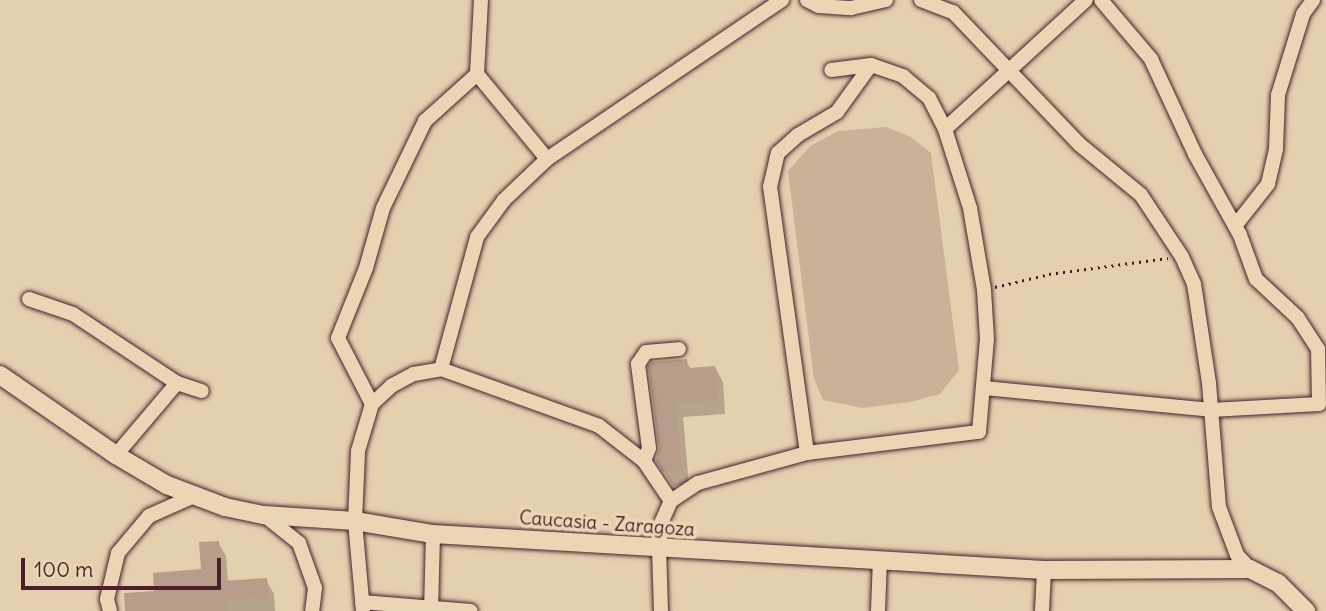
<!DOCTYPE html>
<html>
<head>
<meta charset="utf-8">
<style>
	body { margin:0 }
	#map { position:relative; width:1326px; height:611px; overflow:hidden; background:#e4cfaf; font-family:Delius,sans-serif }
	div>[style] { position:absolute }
	.green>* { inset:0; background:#cab299 }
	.shadow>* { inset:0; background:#0003 }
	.building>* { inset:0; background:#b89d8a }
	.path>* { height:2.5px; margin-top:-1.25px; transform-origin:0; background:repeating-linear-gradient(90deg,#4a1f2b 0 2px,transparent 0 7px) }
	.roads { filter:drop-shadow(0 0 2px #4a1f2b) drop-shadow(0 0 2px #4a1f2b) }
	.minor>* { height:14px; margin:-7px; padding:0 7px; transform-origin:7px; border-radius:7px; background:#ead6b4 }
	.major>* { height:18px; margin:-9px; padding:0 9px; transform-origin:9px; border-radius:9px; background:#ead6b4 }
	span { translate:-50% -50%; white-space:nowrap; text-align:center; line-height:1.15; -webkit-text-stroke:7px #ead6b4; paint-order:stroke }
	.street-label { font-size:19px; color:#4a1f2b }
	.scale { position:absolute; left:21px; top:558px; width:200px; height:32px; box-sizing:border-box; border:4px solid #4a1f2b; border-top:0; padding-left:9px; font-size:21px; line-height:24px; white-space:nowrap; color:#4a1f2b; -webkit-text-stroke:5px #ead6b4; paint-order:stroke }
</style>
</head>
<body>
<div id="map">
	<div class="green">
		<div style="clip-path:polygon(886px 127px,911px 137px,931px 153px,959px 370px,940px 394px,910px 402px,863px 408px,823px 400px,814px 379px,788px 171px,810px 146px,838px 131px)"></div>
	</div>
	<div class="shadow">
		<div style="clip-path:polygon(686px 361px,691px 369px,715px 367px,723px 382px,725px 414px,683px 417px,689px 484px,673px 486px,658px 461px)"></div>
		<div style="clip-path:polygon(218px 542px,226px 556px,228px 583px,266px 580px,274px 594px,275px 611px,127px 611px,156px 592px,203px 571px)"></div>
	</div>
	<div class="building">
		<div style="clip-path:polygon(687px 359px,688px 368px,715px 366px,718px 400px,676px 403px,682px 470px,663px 472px,656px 461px,659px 447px,648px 366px,651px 362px)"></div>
		<div style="clip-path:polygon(219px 541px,222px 581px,267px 578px,269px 598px,226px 601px,227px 611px,125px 611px,124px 593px,154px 591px,153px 573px,201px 569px,199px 542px)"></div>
	</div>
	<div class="path">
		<div style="left:995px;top:287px;width:56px;rotate:-13.5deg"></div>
		<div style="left:1049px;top:274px;width:120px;rotate:-7.7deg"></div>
	</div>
	<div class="roads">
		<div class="minor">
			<div style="left:807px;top:0;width:13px;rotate:27deg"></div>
			<div style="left:819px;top:6px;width:32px;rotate:4deg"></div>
			<div style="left:851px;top:8px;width:36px;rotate:-13deg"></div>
			<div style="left:921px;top:0;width:34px;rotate:21deg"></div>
			<div style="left:953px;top:12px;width:182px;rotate:46.3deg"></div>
			<div style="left:1079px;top:144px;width:80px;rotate:39.4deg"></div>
			<div style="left:1141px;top:195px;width:74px;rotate:56.5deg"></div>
			<div style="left:1182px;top:257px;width:30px;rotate:66deg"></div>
			<div style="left:1194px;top:284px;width:100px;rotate:81.4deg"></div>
			<div style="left:1209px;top:383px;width:124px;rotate:85.4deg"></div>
			<div style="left:1219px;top:507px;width:51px;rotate:69.4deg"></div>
			<div style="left:1237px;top:555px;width:19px;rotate:47deg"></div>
			<div style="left:477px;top:74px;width:110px;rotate:50.5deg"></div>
			<div style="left:945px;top:129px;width:191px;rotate:-42.5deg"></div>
			<div style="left:1235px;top:226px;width:53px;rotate:-51.8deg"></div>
			<div style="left:1268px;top:184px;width:36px;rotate:-77deg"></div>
			<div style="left:1276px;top:149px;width:54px;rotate:-87.9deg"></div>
			<div style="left:1278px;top:95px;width:85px;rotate:-72.8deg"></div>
			<div style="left:1303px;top:14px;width:17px;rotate:-54deg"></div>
			<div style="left:29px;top:299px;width:46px;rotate:18.8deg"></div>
			<div style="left:73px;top:314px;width:125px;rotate:33.6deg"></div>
			<div style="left:177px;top:383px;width:26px;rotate:18deg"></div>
			<div style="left:441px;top:369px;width:137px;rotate:-74.7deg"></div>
			<div style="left:477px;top:237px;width:46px;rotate:-53.9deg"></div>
			<div style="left:504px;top:200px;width:59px;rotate:-43.6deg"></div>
			<div style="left:547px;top:159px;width:284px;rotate:-34.1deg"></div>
			<div style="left:984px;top:388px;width:228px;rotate:5.5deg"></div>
			<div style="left:1211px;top:410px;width:108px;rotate:-3.2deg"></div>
			<div style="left:1319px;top:404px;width:55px;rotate:-91deg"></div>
			<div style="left:1318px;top:349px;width:37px;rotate:-123deg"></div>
			<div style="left:1298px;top:318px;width:57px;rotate:-137.1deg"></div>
			<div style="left:1256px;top:279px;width:47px;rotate:-110deg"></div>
			<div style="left:1240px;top:235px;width:93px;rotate:-119.1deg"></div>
			<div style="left:1195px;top:154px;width:105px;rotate:-114.9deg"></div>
			<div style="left:1151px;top:59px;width:77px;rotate:-130.3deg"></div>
			<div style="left:372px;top:404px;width:74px;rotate:-117.3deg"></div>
			<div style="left:338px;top:338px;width:75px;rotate:-68.2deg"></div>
			<div style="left:366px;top:268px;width:62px;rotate:-74.2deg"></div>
			<div style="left:383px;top:208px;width:97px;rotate:-64.2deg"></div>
			<div style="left:425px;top:121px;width:70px;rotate:-42.1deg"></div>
			<div style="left:477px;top:74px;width:74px;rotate:-86.9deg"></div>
			<div style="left:807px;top:453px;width:269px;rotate:-97.9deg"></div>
			<div style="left:770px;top:187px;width:35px;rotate:-77deg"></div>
			<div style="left:778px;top:153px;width:27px;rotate:-42deg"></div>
			<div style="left:798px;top:135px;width:45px;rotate:-30.5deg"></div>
			<div style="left:837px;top:112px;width:58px;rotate:-54.1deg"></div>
			<div style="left:116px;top:455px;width:94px;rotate:-49.7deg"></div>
			<div style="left:644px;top:461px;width:14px;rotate:-69deg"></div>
			<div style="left:649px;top:448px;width:85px;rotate:-97.5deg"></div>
			<div style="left:638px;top:364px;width:14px;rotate:-56deg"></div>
			<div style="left:646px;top:352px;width:33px;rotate:-5deg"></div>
			<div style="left:264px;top:515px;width:45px;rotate:38.7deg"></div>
			<div style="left:299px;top:543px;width:48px;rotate:70.4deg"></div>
			<div style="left:315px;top:588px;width:23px;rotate:97deg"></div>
			<div style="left:362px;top:602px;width:109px;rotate:4.7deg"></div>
			<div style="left:110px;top:611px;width:12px;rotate:-104deg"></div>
			<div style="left:107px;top:599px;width:47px;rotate:-76.6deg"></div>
			<div style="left:118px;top:553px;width:48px;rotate:-50deg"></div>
			<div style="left:149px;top:516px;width:49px;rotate:-24deg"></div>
			<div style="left:363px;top:611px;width:90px;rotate:-95.1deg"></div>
			<div style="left:355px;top:521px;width:70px;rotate:-87.5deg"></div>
			<div style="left:358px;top:451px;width:49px;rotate:-73.4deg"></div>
			<div style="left:372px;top:404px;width:26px;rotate:-43deg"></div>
			<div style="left:391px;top:386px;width:26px;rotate:-28deg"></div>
			<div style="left:414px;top:374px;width:27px;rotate:-10deg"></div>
			<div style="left:441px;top:369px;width:168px;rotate:19.8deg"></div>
			<div style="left:599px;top:426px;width:57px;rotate:37.9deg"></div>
			<div style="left:644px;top:461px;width:48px;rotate:56deg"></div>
			<div style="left:431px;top:611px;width:77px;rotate:-88.5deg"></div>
			<div style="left:661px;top:611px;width:62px;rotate:-91.8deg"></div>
			<div style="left:659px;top:549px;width:28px;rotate:-84deg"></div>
			<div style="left:662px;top:521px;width:22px;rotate:-66deg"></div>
			<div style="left:671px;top:501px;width:32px;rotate:-34deg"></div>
			<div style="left:698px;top:483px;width:113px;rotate:-15.4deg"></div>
			<div style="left:807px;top:453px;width:173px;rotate:-7deg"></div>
			<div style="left:979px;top:432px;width:93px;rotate:-85.1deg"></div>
			<div style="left:987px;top:339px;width:49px;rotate:-93.5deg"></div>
			<div style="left:984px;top:290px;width:83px;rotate:-99.7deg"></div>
			<div style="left:970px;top:208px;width:83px;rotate:-107.6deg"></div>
			<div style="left:945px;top:129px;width:35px;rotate:-117deg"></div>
			<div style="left:929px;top:98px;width:34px;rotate:-140deg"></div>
			<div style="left:903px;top:76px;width:34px;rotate:-161deg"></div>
			<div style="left:871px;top:65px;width:40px;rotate:172.9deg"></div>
			<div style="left:878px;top:611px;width:51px;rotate:-87.8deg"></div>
			<div style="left:1042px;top:611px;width:41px;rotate:-87.2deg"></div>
		</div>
		<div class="major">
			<div style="left:0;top:375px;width:141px;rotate:34.6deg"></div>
			<div style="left:116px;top:455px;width:59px;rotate:30.5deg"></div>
			<div style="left:167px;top:485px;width:62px;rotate:20.8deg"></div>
			<div style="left:225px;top:507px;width:40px;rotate:12deg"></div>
			<div style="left:264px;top:515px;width:91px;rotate:3.8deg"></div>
			<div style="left:355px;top:521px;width:79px;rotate:9.5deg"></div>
			<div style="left:433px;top:534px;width:612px;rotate:3.37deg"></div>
			<div style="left:1044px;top:570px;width:206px;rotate:-0.3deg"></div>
			<div style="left:1250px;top:569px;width:31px;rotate:27deg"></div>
			<div style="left:1278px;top:583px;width:40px;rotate:45deg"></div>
		</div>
	</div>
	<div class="street-label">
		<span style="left:607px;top:524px;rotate:4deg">Caucasia - Zaragoza</span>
	</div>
	<div class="scale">100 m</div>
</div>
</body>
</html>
